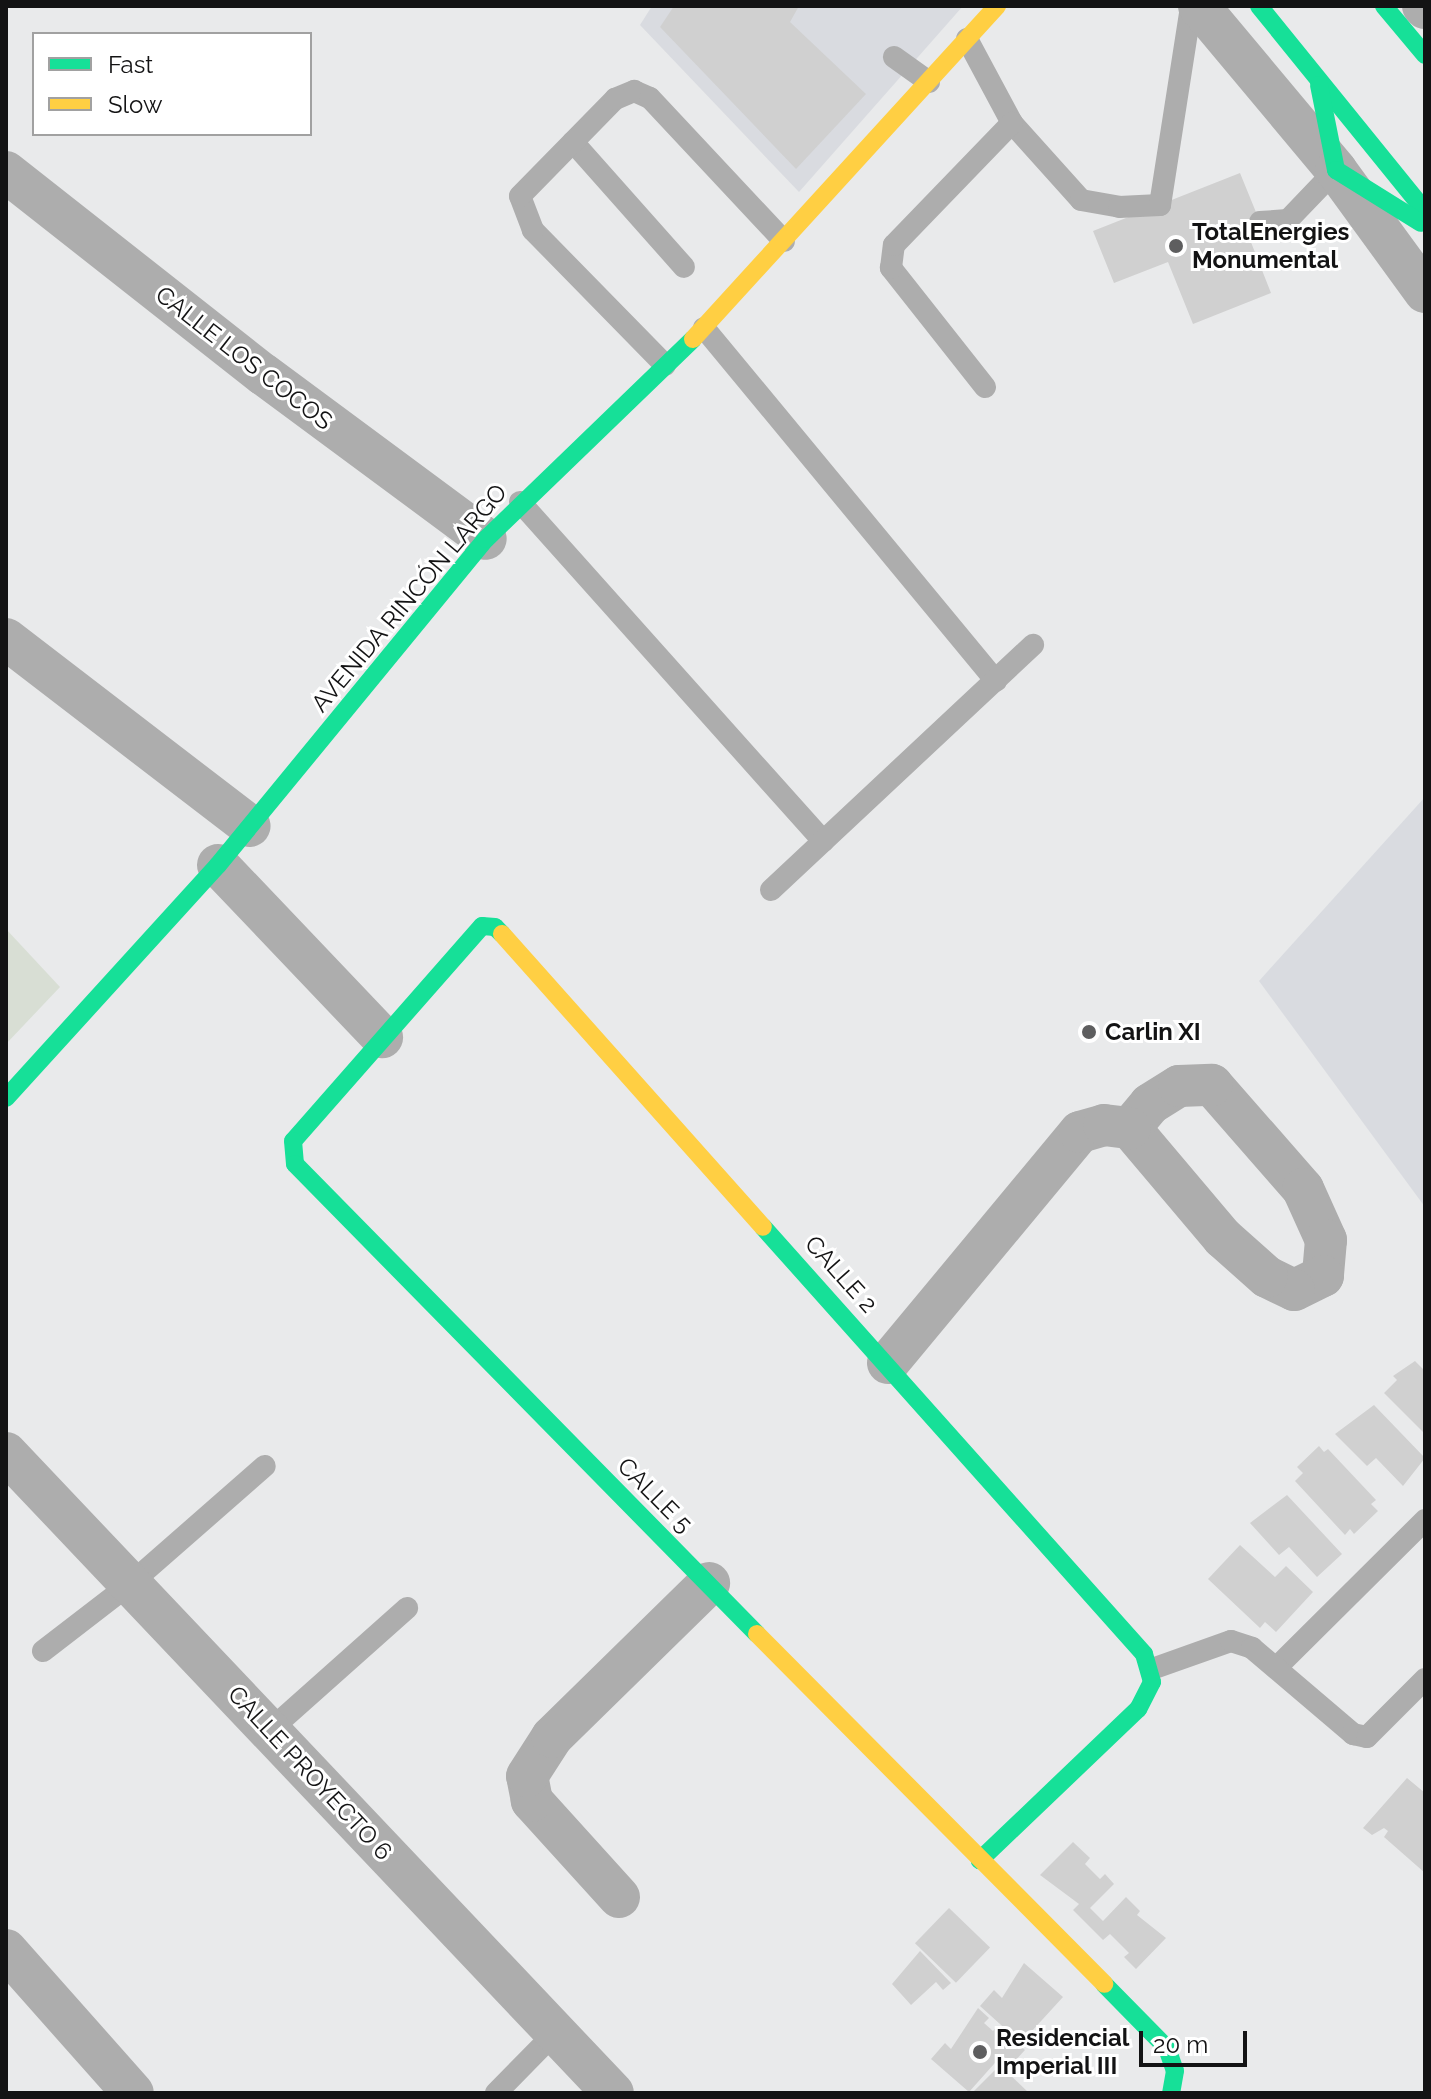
<!DOCTYPE html>
<html>
<head>
<meta charset="utf-8">
<style>
	body { margin:0 }
	#map { position:relative; width:1431px; height:2099px; overflow:hidden; background:#e9eaeb; font-family:Raleway,sans-serif }
	div>[style] { position:absolute }
	.built>* { inset:0; background:#d9dbe0 }
	.green>* { inset:0; background:#d8ded4 }
	.building>* { inset:0; background:#d0d0d0; transform-origin:0 0 }
	.lane>* { height:22px; margin:-11px; padding:0 11px; transform-origin:11px; border-radius:11px; background:#adadad }
	.street>* { height:42px; margin:-21px; padding:0 21px; transform-origin:21px; border-radius:21px; background:#adadad }
	.fast>* { height:18px; margin:-9px; padding:0 9px; transform-origin:9px; border-radius:9px; background:#16e098 }
	.slow>* { height:18px; margin:-9px; padding:0 9px; transform-origin:9px; border-radius:9px; background:#ffcf43 }
	.dots>* { width:22px; height:22px; translate:-50% -50%; box-sizing:border-box; border:4px solid #fff; border-radius:50% }
	span { translate:-50% -50%; white-space:nowrap; text-align:center; line-height:1.15; -webkit-text-stroke:6px #fff; paint-order:stroke }
	.poi-label { font-size:24px; color:#131314; font-weight:700 }
	.left { translate:0 -50%; text-align:left }
	.street-label { font-size:24px; color:#131314 }
	.frame { position:absolute; inset:0; border:8px solid #131314; pointer-events:none }
	.legend { position:absolute; left:32px; top:32px; width:280px; height:104px; box-sizing:border-box; background:#fff; border:2px solid #a1a1a1; margin:0; padding:10px 14px; list-style:none; font-size:24px; color:#131314 }
	.legend li { display:flex; align-items:center; gap:16px; height:40px }
	.legend b { width:40px; border:2px solid #a1a1a1 }
	.scale { position:absolute; left:1139px; top:2031px; width:108px; height:36px; box-sizing:border-box; border:4px solid #131314; border-top:0; padding-left:10px; font-size:24px; line-height:28px; white-space:nowrap; color:#131314; -webkit-text-stroke:6px #fff; paint-order:stroke }
</style>
</head>
<body>
<div id="map">
	<div class="built">
		<div style="clip-path:polygon(652px 6px,963px 6px,799px 192px,640px 25px)"></div>
		<div style="clip-path:polygon(1425px 797px,1425px 1207px,1259px 981px)"></div>
	</div>
	<div class="green">
		<div style="clip-path:polygon(6px 929px,60px 987px,6px 1044px)"></div>
	</div>
	<div class="building">
		<div style="clip-path:polygon(674px 6px,799px 6px,790px 22px,866px 94px,796px 169px,660px 27px)"></div>
		<div style="clip-path:polygon(1240px 173px,1260px 222px,1245px 227px,1271px 293px,1193px 324px,1168px 262px,1114px 283px,1093px 231px)"></div>
		<div style="clip-path:polygon(1415px 1361px,1425px 1371px,1425px 1434px,1384px 1393px,1397px 1380px,1393px 1376px)"></div>
		<div style="clip-path:polygon(1374px 1405px,1425px 1458px,1403px 1486px,1376px 1458px,1367px 1466px,1335px 1434px)"></div>
		<div style="clip-path:polygon(1319px 1446px,1324px 1452px,1328px 1449px,1376px 1500px,1371px 1504px,1378px 1511px,1354px 1534px,1350px 1529px,1345px 1535px,1295px 1481px,1303px 1473px,1297px 1467px)"></div>
		<div style="clip-path:polygon(1287px 1495px,1342px 1554px,1317px 1577px,1289px 1547px,1279px 1555px,1250px 1523px)"></div>
		<div style="clip-path:polygon(1240px 1545px,1275px 1577px,1286px 1566px,1313px 1592px,1276px 1632px,1265px 1622px,1260px 1628px,1208px 1579px)"></div>
		<div style="clip-path:polygon(1407px 1778px,1425px 1793px,1425px 1873px,1384px 1837px,1388px 1831px,1384px 1828px,1372px 1835px,1363px 1828px)"></div>
		<div style="clip-path:polygon(1073px 1842px,1090px 1858px,1085px 1864px,1100px 1879px,1105px 1874px,1114px 1884px,1090px 1908px,1103px 1921px,1126px 1897px,1140px 1911px,1137px 1915px,1166px 1938px,1136px 1969px,1124px 1957px,1129px 1953px,1110px 1934px,1103px 1940px,1073px 1910px,1079px 1904px,1040px 1875px)"></div>
		<div style="left:949px;top:1908px;width:57px;height:49px;rotate:44deg"></div>
		<div style="clip-path:polygon(920px 1951px,951px 1983px,943px 1990px,936px 1982px,911px 2005px,892px 1984px)"></div>
		<div style="clip-path:polygon(1024px 1963px,1063px 1997px,1021px 2043px,980px 2006px,994px 1990px,1002px 1998px)"></div>
		<div style="clip-path:polygon(978px 2008px,989px 2018px,984px 2023px,993px 2031px,997px 2026px,1025px 2050px,1012px 2064px,1002px 2055px,969px 2092px,931px 2059px,945px 2043px,951px 2049px)"></div>
		<div style="clip-path:polygon(1000px 2065px,1029px 2093px,972px 2093px)"></div>
	</div>
	<div class="lane">
		<div style="left:967px;top:39px;width:95px;rotate:61.8deg"></div>
		<div style="left:1012px;top:123px;width:103px;rotate:48.1deg"></div>
		<div style="left:1081px;top:200px;width:39px;rotate:10deg"></div>
		<div style="left:1119px;top:207px;width:41px;rotate:-2.8deg"></div>
		<div style="left:1160px;top:205px;width:201px;rotate:-81.1deg"></div>
		<div style="left:894px;top:57px;width:43px;rotate:35.5deg"></div>
		<div style="left:573px;top:142px;width:167px;rotate:48.4deg"></div>
		<div style="left:1260px;top:222px;width:28px;rotate:-4deg"></div>
		<div style="left:1288px;top:220px;width:69px;rotate:-46.2deg"></div>
		<div style="left:704px;top:328px;width:458px;rotate:50.4deg"></div>
		<div style="left:665px;top:365px;width:189px;rotate:-134.4deg"></div>
		<div style="left:533px;top:230px;width:36px;rotate:-111deg"></div>
		<div style="left:520px;top:196px;width:136px;rotate:-45.6deg"></div>
		<div style="left:615px;top:99px;width:21px;rotate:-23deg"></div>
		<div style="left:634px;top:91px;width:17px;rotate:24deg"></div>
		<div style="left:650px;top:98px;width:196px;rotate:46.9deg"></div>
		<div style="left:985px;top:387px;width:152px;rotate:-128.3deg"></div>
		<div style="left:891px;top:268px;width:23px;rotate:-83deg"></div>
		<div style="left:894px;top:245px;width:170px;rotate:-46deg"></div>
		<div style="left:520px;top:502px;width:455px;rotate:48.2deg"></div>
		<div style="left:771px;top:890px;width:359px;rotate:-43.1deg"></div>
		<div style="left:43px;top:1651px;width:110px;rotate:-37.6deg"></div>
		<div style="left:130px;top:1584px;width:179px;rotate:-41.2deg"></div>
		<div style="left:1276px;top:1668px;width:210px;rotate:-44.8deg"></div>
		<div style="left:1152px;top:1669px;width:84px;rotate:-19.5deg"></div>
		<div style="left:1231px;top:1641px;width:22px;rotate:18deg"></div>
		<div style="left:1252px;top:1648px;width:133px;rotate:40.4deg"></div>
		<div style="left:1353px;top:1734px;width:14px;rotate:12deg"></div>
		<div style="left:1367px;top:1737px;width:82px;rotate:-45deg"></div>
		<div style="left:269px;top:1731px;width:185px;rotate:-41.7deg"></div>
		<div style="left:496px;top:2093px;width:86px;rotate:-45.5deg"></div>
	</div>
	<div class="street">
		<div style="left:1199px;top:6px;width:214px;rotate:50.1deg"></div>
		<div style="left:1336px;top:170px;width:151px;rotate:53.9deg"></div>
		<div style="left:1423px;top:6px;width:3px;rotate:45deg"></div>
		<div style="left:6px;top:172px;width:327px;rotate:38.2deg"></div>
		<div style="left:263px;top:374px;width:277px;rotate:36.5deg"></div>
		<div style="left:6px;top:639px;width:307px;rotate:37.5deg"></div>
		<div style="left:218px;top:865px;width:238px;rotate:46.4deg"></div>
		<div style="left:1212px;top:1085px;width:138px;rotate:48.8deg"></div>
		<div style="left:1303px;top:1189px;width:56px;rotate:65.7deg"></div>
		<div style="left:1326px;top:1240px;width:36px;rotate:95deg"></div>
		<div style="left:1323px;top:1276px;width:32px;rotate:154deg"></div>
		<div style="left:1294px;top:1290px;width:30px;rotate:-154deg"></div>
		<div style="left:1267px;top:1277px;width:59px;rotate:-138.4deg"></div>
		<div style="left:1223px;top:1238px;width:144px;rotate:-130.2deg"></div>
		<div style="left:1130px;top:1128px;width:31px;rotate:-50deg"></div>
		<div style="left:1150px;top:1104px;width:34px;rotate:-32deg"></div>
		<div style="left:1179px;top:1086px;width:33px;rotate:-2deg"></div>
		<div style="left:888px;top:1363px;width:300px;rotate:-50.3deg"></div>
		<div style="left:1080px;top:1132px;width:25px;rotate:-16deg"></div>
		<div style="left:1104px;top:1125px;width:26px;rotate:7deg"></div>
		<div style="left:6px;top:1453px;width:882px;rotate:46.52deg"></div>
		<div style="left:619px;top:1897px;width:130px;rotate:-132.2deg"></div>
		<div style="left:532px;top:1801px;width:25px;rotate:-101deg"></div>
		<div style="left:527px;top:1776px;width:46px;rotate:-57.3deg"></div>
		<div style="left:552px;top:1737px;width:220px;rotate:-44.4deg"></div>
		<div style="left:6px;top:1950px;width:191px;rotate:48.4deg"></div>
	</div>
	<div class="fast">
		<div style="left:1259px;top:6px;width:264px;rotate:51deg"></div>
		<div style="left:1384px;top:6px;width:64px;rotate:50.1deg"></div>
		<div style="left:1319px;top:85px;width:87px;rotate:78.7deg"></div>
		<div style="left:1336px;top:170px;width:100px;rotate:31.9deg"></div>
		<div style="left:502px;top:934px;width:10px;rotate:-135deg"></div>
		<div style="left:495px;top:927px;width:13px;rotate:-176deg"></div>
		<div style="left:482px;top:926px;width:286px;rotate:131.3deg"></div>
		<div style="left:293px;top:1141px;width:23px;rotate:85deg"></div>
		<div style="left:295px;top:1164px;width:659px;rotate:45.49deg"></div>
		<div style="left:6px;top:1098px;width:315px;rotate:-47.7deg"></div>
		<div style="left:218px;top:865px;width:422px;rotate:-50.6deg"></div>
		<div style="left:486px;top:539px;width:288px;rotate:-44deg"></div>
		<div style="left:763px;top:1227px;width:572px;rotate:48.26deg"></div>
		<div style="left:1144px;top:1654px;width:29px;rotate:74deg"></div>
		<div style="left:1152px;top:1682px;width:30px;rotate:117deg"></div>
		<div style="left:1138px;top:1709px;width:219px;rotate:136.3deg"></div>
		<div style="left:1104px;top:1984px;width:90px;rotate:45.5deg"></div>
		<div style="left:1167px;top:2048px;width:24px;rotate:71deg"></div>
		<div style="left:1175px;top:2071px;width:22px;rotate:100deg"></div>
	</div>
	<div class="slow">
		<div style="left:693px;top:339px;width:451px;rotate:-47.6deg"></div>
		<div style="left:502px;top:934px;width:392px;rotate:48.3deg"></div>
		<div style="left:757px;top:1634px;width:493px;rotate:45.2deg"></div>
	</div>
	<div class="dots">
		<div style="left:1176px;top:246px;background:#5e5e5f"></div>
		<div style="left:1089px;top:1032px;background:#5e5e5f"></div>
		<div style="left:980px;top:2052px;background:#5e5e5f"></div>
	</div>
	<div class="poi-label">
		<span class="left" style="left:1192px;top:246px">TotalEnergies<br>Monumental</span>
		<span class="left" style="left:1105px;top:1032px">Carlin XI</span>
		<span class="left" style="left:996px;top:2052px">Residencial<br>Imperial III</span>
	</div>
	<div class="street-label">
		<span style="left:244px;top:358px;rotate:38deg">CALLE LOS COCOS</span>
		<span style="left:409px;top:598px;rotate:-50deg">AVENIDA RINCÓN LARGO</span>
		<span style="left:841px;top:1274px;rotate:48deg">CALLE 2</span>
		<span style="left:655px;top:1495px;rotate:45deg">CALLE 5</span>
		<span style="left:310px;top:1773px;rotate:47deg">CALLE PROYECTO 6</span>
	</div>
	<div class="frame"></div>
	<ul class="legend">
	<li><b style="height:10px;background:#16e098"></b>Fast</li>
	<li><b style="height:10px;background:#ffcf43"></b>Slow</li>
	</ul>
	<div class="scale">20 m</div>
</div>
</body>
</html>
